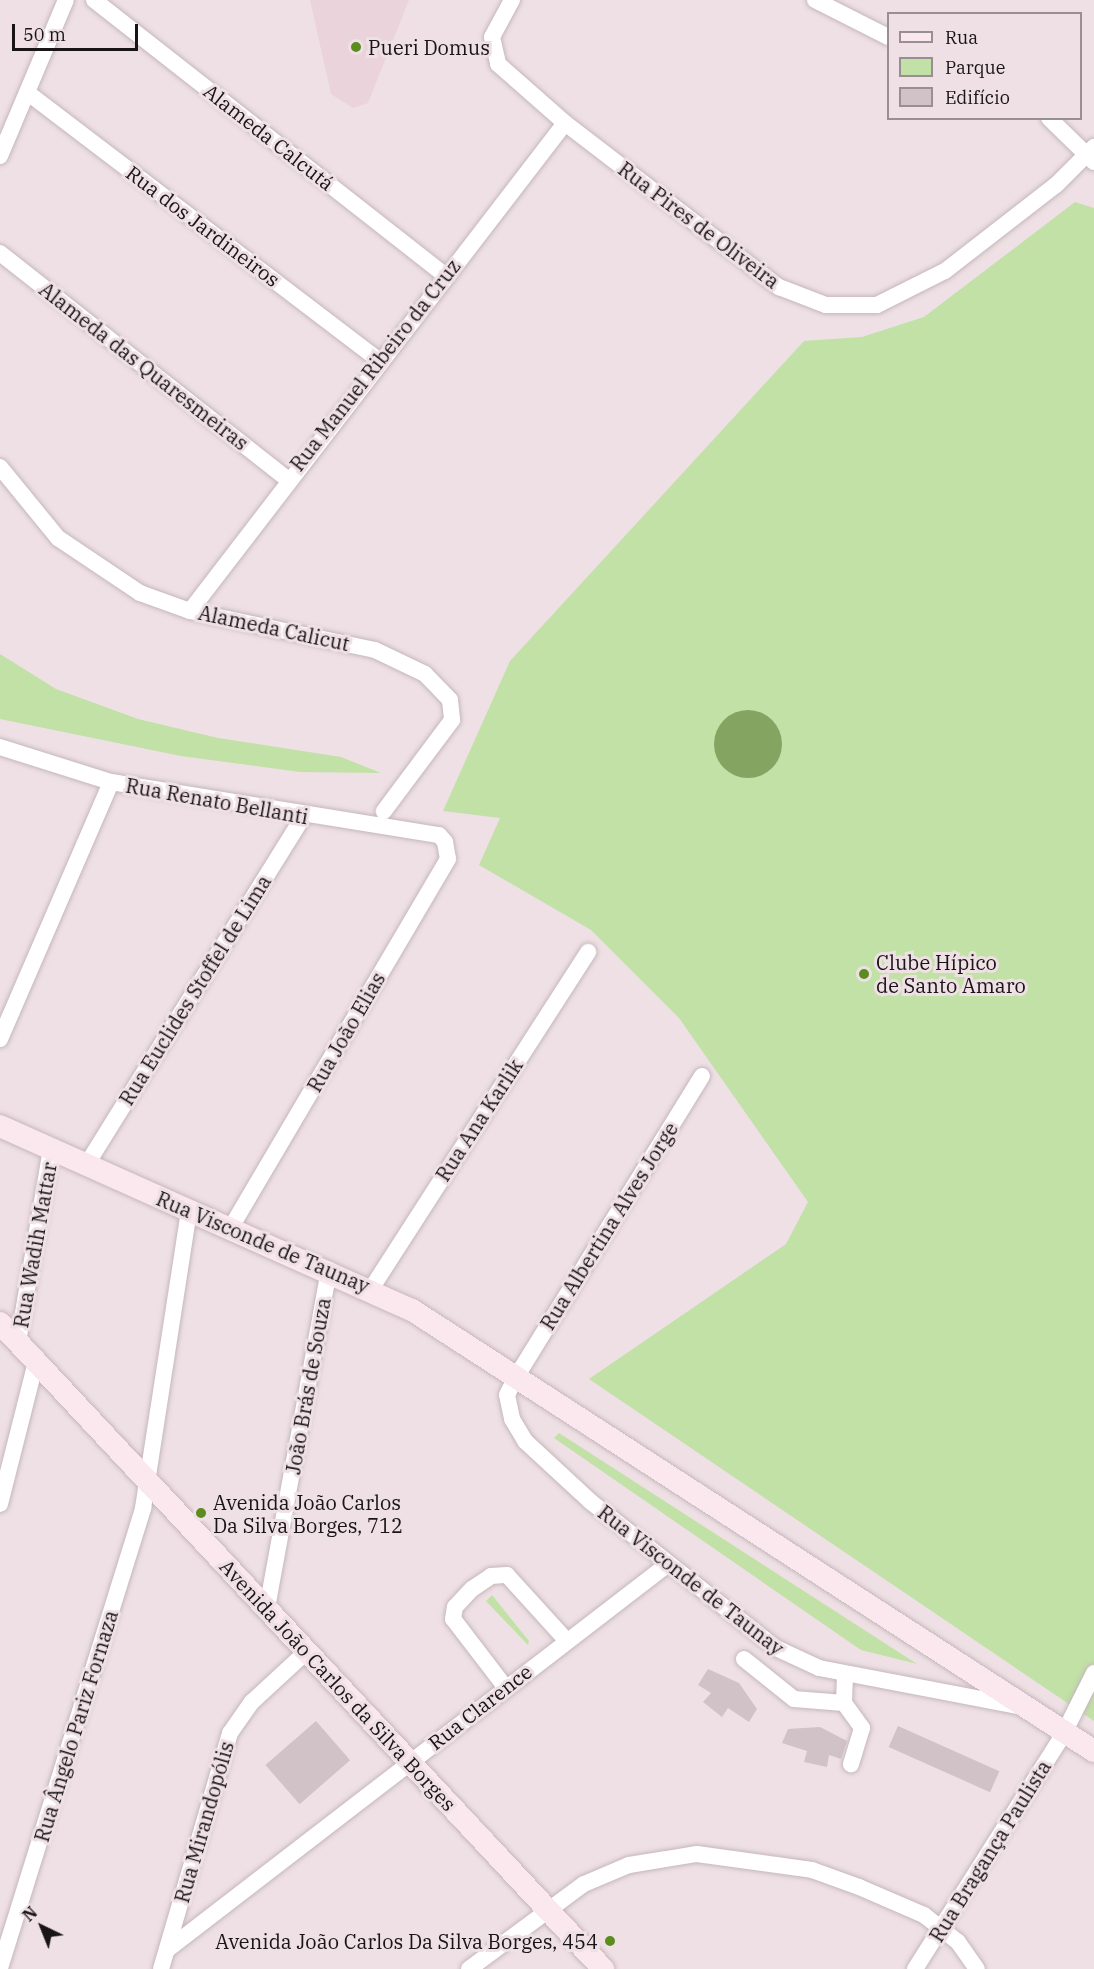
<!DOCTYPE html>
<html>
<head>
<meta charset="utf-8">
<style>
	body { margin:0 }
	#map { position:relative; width:1094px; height:1969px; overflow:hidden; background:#eee0e4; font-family:"IBM Plex Serif",serif }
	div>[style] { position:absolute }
	.built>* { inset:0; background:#ead3da }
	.green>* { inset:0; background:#c1e1a6 }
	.water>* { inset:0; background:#83a561 }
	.round { border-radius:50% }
	.building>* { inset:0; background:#d0c2c6; transform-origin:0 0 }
	.roads { filter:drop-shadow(0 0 2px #c5b7bb) drop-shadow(0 0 2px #c5b7bb) }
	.street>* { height:16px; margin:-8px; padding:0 8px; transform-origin:8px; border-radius:8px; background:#fff }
	.secondary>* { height:22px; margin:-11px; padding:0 11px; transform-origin:11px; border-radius:11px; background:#fbe7ee }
	.dots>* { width:16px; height:16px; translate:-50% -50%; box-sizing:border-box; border:3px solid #eee0e4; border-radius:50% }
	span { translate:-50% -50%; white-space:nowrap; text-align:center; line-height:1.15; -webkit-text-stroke:6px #eee0e4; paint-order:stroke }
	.poi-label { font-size:20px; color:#191416 }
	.left { translate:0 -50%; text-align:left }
	.right { translate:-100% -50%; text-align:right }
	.street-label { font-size:20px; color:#191416 }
	.legend { position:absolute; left:887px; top:12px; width:195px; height:108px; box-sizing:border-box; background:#eee0e4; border:2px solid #998e92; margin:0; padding:8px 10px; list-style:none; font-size:18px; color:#191416 }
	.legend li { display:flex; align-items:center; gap:12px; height:30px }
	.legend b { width:30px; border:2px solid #998e92 }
	.north { position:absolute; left:12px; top:1897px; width:60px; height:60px; -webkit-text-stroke:4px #eee0e4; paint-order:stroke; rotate:317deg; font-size:16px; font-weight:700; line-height:24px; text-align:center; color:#191416 }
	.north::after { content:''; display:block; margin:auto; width:21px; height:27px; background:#191416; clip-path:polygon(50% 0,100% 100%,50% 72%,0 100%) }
	.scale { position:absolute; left:12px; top:24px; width:126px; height:27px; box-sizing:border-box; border:3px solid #191416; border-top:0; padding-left:8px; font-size:18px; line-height:21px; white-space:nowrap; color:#191416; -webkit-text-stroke:4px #eee0e4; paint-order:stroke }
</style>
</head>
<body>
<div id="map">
	<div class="built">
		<div style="clip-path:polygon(310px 0,409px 0,368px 103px,353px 108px,331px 94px)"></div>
	</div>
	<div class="green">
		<div style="clip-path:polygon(1075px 202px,1094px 208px,1094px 1721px,589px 1379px,786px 1244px,808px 1202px,679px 1018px,591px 930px,479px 865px,500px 818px,443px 811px,510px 661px,804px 341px,862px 337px,924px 317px)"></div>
		<div style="clip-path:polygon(0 654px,56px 689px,138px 719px,218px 738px,341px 757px,381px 773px,300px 772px,181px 756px,0 719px)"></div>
		<div style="clip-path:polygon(559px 1433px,917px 1664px,861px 1650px,554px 1438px)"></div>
		<div style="clip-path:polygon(492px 1595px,529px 1641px,528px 1645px,486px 1601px)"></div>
	</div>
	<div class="water">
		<div class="round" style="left:714px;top:710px;width:68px;height:68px"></div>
	</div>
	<div class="building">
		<div style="clip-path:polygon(708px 1669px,739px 1683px,757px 1709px,749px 1722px,728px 1708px,722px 1717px,703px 1702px,711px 1693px,698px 1685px)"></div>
		<div style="left:316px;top:1721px;width:52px;height:67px;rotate:49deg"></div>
		<div style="left:898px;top:1726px;width:111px;height:23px;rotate:24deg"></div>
		<div style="clip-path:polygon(820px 1727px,847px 1741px,841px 1759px,829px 1755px,827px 1767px,804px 1762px,807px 1751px,782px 1743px,788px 1729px)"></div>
	</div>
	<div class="roads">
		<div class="street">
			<div style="left:94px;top:0;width:444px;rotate:38.1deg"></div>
			<div style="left:512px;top:0;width:42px;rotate:118.4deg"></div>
			<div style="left:492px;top:37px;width:28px;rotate:77deg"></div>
			<div style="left:498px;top:64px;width:89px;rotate:41.4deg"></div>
			<div style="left:565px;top:123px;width:270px;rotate:37.5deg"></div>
			<div style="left:779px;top:287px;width:50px;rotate:21deg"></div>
			<div style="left:826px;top:305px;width:51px"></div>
			<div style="left:877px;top:305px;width:76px;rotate:-26.6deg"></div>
			<div style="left:945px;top:271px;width:140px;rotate:-37.8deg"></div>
			<div style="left:1056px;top:185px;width:54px;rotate:-45deg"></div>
			<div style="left:815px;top:0;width:82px;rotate:26.9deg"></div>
			<div style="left:28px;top:93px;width:441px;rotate:37.3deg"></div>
			<div style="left:1049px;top:118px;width:63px;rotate:44.4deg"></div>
			<div style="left:0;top:156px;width:169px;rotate:-67.1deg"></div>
			<div style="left:0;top:253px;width:365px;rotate:38.2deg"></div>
			<div style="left:0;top:467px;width:92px;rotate:50.8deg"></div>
			<div style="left:58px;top:538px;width:99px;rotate:33.9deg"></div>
			<div style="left:140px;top:593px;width:53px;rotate:19.8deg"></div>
			<div style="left:190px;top:611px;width:189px;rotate:11.9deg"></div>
			<div style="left:375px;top:650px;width:55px;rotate:25.6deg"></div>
			<div style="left:425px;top:674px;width:36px;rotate:46deg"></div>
			<div style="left:450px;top:700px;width:20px;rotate:84deg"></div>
			<div style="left:452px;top:720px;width:114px;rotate:126.8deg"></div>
			<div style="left:190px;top:611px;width:615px;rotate:-52.46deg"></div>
			<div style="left:0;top:747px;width:116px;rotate:17.5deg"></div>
			<div style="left:111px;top:782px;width:332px;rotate:9.2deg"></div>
			<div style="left:439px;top:835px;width:9px;rotate:49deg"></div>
			<div style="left:445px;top:842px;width:17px;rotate:80deg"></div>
			<div style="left:448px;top:859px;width:429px;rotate:120.5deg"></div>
			<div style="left:0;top:1039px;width:280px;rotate:-66.6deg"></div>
			<div style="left:702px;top:1076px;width:354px;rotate:121.7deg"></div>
			<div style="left:516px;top:1377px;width:20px;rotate:117deg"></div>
			<div style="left:507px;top:1395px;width:25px;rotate:78deg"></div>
			<div style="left:512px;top:1419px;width:26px;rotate:59deg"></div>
			<div style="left:525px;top:1441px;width:90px;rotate:42.7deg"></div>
			<div style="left:591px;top:1502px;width:236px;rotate:38.3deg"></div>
			<div style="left:776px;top:1648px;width:47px;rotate:24.9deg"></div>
			<div style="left:819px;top:1668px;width:203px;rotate:10.8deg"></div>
			<div style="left:87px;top:1164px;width:410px;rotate:-58.1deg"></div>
			<div style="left:371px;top:1289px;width:401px;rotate:-57.2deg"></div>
			<div style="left:18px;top:1342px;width:197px;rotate:-80.3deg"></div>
			<div style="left:0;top:1504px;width:146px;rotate:-75.8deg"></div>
			<div style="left:267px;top:1608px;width:344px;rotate:-79.6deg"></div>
			<div style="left:744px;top:1659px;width:64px;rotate:38.7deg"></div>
			<div style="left:794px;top:1699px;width:50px;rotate:4.6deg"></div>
			<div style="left:845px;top:1674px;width:29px;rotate:92deg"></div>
			<div style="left:844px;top:1703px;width:31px;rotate:54deg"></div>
			<div style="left:862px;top:1728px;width:38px;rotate:107deg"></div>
			<div style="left:506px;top:1688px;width:87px;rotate:-127.5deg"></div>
			<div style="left:453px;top:1619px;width:12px;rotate:-81deg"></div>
			<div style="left:455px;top:1607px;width:25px;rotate:-47deg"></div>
			<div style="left:472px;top:1589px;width:23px;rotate:-34deg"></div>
			<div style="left:491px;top:1576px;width:16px;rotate:-4deg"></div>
			<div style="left:507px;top:1575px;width:86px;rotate:47.8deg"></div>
			<div style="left:167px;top:1950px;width:632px;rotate:-37.61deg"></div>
			<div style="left:0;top:1968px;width:482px;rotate:-72.7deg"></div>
			<div style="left:143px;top:1508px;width:301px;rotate:-81.2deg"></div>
			<div style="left:161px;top:1969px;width:246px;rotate:-73.7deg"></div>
			<div style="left:230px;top:1733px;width:38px;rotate:-55deg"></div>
			<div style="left:252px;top:1702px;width:75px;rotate:-42.8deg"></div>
			<div style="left:469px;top:1969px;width:143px;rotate:-36.5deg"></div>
			<div style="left:584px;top:1884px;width:49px;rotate:-22.9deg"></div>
			<div style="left:629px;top:1865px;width:69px;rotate:-9.2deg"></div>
			<div style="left:697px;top:1854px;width:116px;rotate:7.9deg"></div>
			<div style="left:812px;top:1870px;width:50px;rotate:19.9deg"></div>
			<div style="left:859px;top:1887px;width:71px;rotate:23.3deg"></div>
			<div style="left:924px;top:1915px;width:43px;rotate:38.5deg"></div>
			<div style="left:958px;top:1942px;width:33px;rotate:55deg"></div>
			<div style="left:915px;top:1969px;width:279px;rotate:-57.7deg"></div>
			<div style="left:1064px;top:1733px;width:67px;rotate:-63.4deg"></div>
		</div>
		<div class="secondary">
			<div style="left:0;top:1126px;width:451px;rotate:24.1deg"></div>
			<div style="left:412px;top:1310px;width:812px;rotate:32.89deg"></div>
			<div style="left:0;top:1323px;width:884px;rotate:46.97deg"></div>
		</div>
	</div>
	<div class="dots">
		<div style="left:356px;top:47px;background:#5c8b1e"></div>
		<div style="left:864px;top:974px;background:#5c8b1e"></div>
		<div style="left:201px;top:1513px;background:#5c8b1e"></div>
		<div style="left:610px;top:1941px;background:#5c8b1e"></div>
	</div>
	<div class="poi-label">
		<span class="left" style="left:368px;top:47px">Pueri Domus</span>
		<span class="left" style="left:876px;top:974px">Clube Hípico<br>de Santo Amaro</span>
		<span class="left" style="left:213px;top:1514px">Avenida João Carlos<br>Da Silva Borges, 712</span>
		<span class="right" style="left:598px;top:1941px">Avenida João Carlos Da Silva Borges, 454</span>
	</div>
	<div class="street-label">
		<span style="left:269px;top:137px;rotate:38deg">Alameda Calcutá</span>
		<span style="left:699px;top:225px;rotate:37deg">Rua Pires de Oliveira</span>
		<span style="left:203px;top:226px;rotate:37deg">Rua dos Jardineiros</span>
		<span style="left:375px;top:365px;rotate:-52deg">Rua Manuel Ribeiro da Cruz</span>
		<span style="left:144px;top:366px;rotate:38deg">Alameda das Quaresmeiras</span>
		<span style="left:274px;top:628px;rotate:12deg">Alameda Calicut</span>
		<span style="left:217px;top:801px;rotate:10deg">Rua Renato Bellanti</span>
		<span style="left:195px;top:990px;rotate:-58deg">Rua Euclides Stoffel de Lima</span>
		<span style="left:346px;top:1032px;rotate:-60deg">Rua João Elias</span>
		<span style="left:479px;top:1120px;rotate:-57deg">Rua Ana Karlik</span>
		<span style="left:609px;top:1226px;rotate:-58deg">Rua Albertina Alves Jorge</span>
		<span style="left:263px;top:1242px;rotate:23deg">Rua Visconde de Taunay</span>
		<span style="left:35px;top:1245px;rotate:-80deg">Rua Wadih Mattar</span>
		<span style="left:308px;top:1386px;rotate:-80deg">João Brás de Souza</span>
		<span style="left:691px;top:1580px;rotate:38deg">Rua Visconde de Taunay</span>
		<span style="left:338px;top:1685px;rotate:47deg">Avenida João Carlos da Silva Borges</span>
		<span style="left:480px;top:1707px;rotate:-38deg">Rua Clarence</span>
		<span style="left:76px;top:1726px;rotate:-73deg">Rua Ângelo Pariz Fornaza</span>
		<span style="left:204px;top:1822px;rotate:-74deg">Rua Mirandopólis</span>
		<span style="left:990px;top:1851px;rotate:-58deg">Rua Bragança Paulista</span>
	</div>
	<ul class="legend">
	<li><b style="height:8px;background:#fbe7ee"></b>Rua</li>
	<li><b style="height:16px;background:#c1e1a6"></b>Parque</li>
	<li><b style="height:16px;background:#d0c2c6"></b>Edifício</li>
	</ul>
	<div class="north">N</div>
	<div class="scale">50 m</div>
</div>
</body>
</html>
